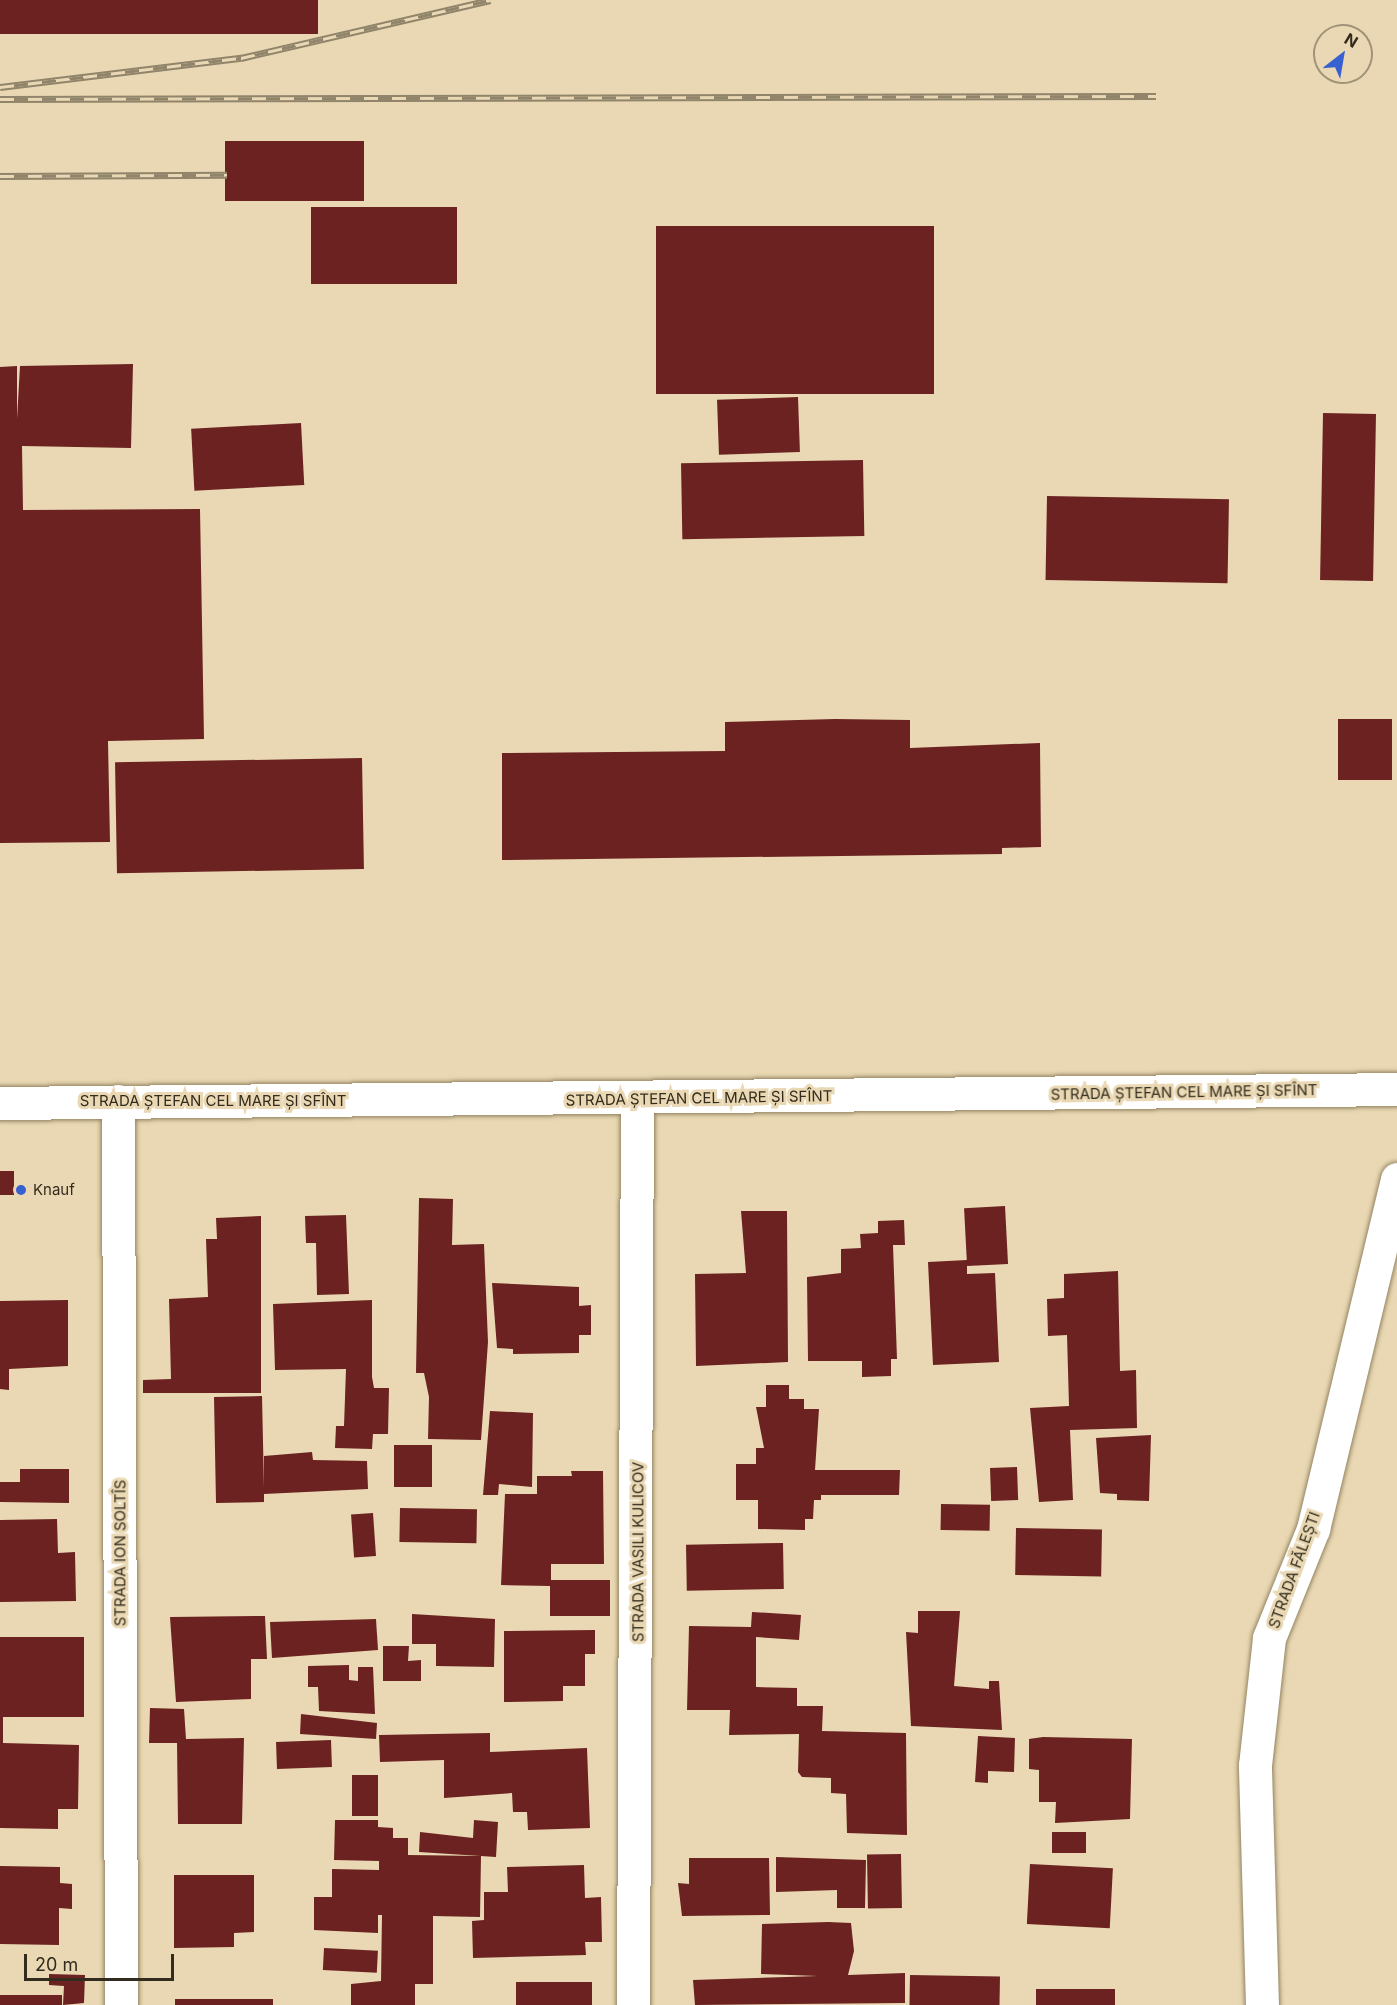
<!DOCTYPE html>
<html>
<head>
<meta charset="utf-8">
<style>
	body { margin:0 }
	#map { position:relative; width:1397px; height:2005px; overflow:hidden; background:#e9d8b3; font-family:Inter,sans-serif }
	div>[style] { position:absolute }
	.building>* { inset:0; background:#6b2220; transform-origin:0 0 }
	.roads { filter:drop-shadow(0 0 2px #948462) drop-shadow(0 0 2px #948462) }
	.minor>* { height:33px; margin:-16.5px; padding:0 16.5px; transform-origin:16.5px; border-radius:16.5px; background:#fff }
	.major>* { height:33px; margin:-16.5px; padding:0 16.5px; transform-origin:16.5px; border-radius:16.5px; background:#fff }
	.rail>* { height:7px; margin-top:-3.5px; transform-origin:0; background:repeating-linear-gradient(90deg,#e9d8b3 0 14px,#90846a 0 28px); box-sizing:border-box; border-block:2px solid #90846a }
	.dots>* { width:16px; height:16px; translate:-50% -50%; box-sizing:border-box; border:3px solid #e9d8b3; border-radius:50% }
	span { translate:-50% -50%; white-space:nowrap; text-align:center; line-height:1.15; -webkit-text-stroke:6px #e9d8b3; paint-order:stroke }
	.street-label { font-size:15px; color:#332c1e }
	.poi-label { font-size:15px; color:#332c1e }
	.left { translate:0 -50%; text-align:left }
	.north { position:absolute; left:1313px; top:24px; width:60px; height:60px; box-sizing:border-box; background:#e9d8b3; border:2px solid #a09377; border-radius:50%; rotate:31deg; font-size:16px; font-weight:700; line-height:24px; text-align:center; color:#332c1e }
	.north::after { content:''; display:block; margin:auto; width:21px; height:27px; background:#3761d1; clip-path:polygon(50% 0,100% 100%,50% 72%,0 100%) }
	.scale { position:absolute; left:24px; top:1954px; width:150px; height:27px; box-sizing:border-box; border:3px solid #332c1e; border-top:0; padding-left:8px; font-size:18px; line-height:21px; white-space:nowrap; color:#332c1e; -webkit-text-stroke:4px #e9d8b3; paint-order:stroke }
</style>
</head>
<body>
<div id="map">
	<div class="building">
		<div style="left:0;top:0;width:318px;height:34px"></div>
		<div style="left:225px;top:141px;width:139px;height:60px"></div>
		<div style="left:457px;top:207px;width:77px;height:146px;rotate:90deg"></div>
		<div style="left:934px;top:226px;width:168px;height:278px;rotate:90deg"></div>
		<div style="clip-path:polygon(133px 364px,131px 448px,22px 446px,23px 510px,200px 509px,204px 739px,108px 741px,110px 842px,0 843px,0 367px,17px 366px,17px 419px,20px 366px)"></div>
		<div style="left:798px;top:397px;width:55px;height:81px;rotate:88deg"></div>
		<div style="left:1323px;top:413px;width:53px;height:167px;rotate:1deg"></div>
		<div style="left:301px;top:423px;width:62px;height:110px;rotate:87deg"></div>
		<div style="left:863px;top:460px;width:76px;height:182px;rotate:89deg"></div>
		<div style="left:1047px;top:496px;width:182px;height:84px;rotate:1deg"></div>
		<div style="clip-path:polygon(835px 719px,910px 720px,910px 748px,1040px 743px,1041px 847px,1002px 848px,1002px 854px,502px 860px,502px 753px,725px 751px,725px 722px)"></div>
		<div style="left:1392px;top:719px;width:61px;height:54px;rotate:90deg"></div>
		<div style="left:362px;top:758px;width:111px;height:247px;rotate:89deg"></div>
		<div style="left:0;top:1171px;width:14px;height:24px"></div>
		<div style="clip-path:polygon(419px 1198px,453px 1199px,452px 1245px,484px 1244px,488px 1342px,481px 1440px,428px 1439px,429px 1397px,424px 1373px,416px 1373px)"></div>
		<div style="left:1005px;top:1206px;width:58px;height:41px;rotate:87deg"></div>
		<div style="clip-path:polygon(741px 1211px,787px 1211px,788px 1362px,696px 1366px,695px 1274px,746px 1273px)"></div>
		<div style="clip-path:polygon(346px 1215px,349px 1294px,317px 1295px,316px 1243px,306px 1243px,305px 1216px)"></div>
		<div style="clip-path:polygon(261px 1216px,261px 1393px,143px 1393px,143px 1380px,171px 1379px,169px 1299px,208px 1297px,206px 1239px,217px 1239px,216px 1218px)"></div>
		<div style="clip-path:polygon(904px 1220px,905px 1245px,893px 1245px,897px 1359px,891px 1359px,891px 1376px,862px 1377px,862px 1361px,808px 1361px,807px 1277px,841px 1273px,841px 1249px,861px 1248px,860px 1234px,878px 1233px,878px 1221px)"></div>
		<div style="clip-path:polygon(967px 1260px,967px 1274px,995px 1273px,999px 1362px,933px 1365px,928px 1262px)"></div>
		<div style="clip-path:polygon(1118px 1271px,1120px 1371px,1136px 1370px,1137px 1428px,1070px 1430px,1073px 1500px,1039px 1502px,1030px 1408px,1069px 1406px,1067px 1335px,1048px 1336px,1047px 1299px,1064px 1298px,1064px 1274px)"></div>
		<div style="clip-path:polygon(492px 1283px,579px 1287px,579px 1306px,591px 1305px,591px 1335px,579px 1335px,579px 1353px,513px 1354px,513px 1349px,497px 1348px)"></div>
		<div style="clip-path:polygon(68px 1300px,68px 1366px,9px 1369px,9px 1390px,0 1389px,0 1301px)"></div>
		<div style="clip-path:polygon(372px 1300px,372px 1377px,374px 1388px,389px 1388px,388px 1434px,373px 1434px,372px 1449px,335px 1448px,336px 1426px,344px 1426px,346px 1369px,275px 1370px,273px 1304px)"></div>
		<div style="clip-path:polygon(766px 1385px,789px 1385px,789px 1399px,804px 1399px,804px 1409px,819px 1409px,815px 1470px,900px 1470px,899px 1495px,821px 1495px,821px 1500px,814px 1500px,813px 1519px,805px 1519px,805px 1530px,758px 1529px,758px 1500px,736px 1500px,736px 1464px,756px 1464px,756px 1448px,764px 1448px,756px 1407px,766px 1407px)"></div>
		<div style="clip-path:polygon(262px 1396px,264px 1488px,264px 1456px,312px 1452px,313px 1460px,367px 1461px,368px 1489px,264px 1494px,264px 1502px,216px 1503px,214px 1397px)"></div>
		<div style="clip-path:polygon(490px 1411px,533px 1413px,532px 1487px,499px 1484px,498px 1495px,483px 1495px)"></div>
		<div style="clip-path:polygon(1151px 1435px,1149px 1501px,1117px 1500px,1117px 1494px,1100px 1493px,1096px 1438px)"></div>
		<div style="left:394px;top:1445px;width:38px;height:42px"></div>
		<div style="left:1017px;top:1467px;width:33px;height:27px;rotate:88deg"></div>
		<div style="clip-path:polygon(20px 1469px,69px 1469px,69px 1503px,0 1502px,0 1482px,20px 1482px)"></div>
		<div style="clip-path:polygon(571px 1471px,603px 1471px,604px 1564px,551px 1564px,551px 1580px,610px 1580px,610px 1616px,550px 1616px,550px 1586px,501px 1585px,505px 1494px,537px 1494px,537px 1476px,572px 1476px)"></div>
		<div style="left:941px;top:1504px;width:49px;height:26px;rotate:1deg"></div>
		<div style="left:400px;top:1508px;width:77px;height:34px;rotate:1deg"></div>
		<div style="left:373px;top:1513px;width:43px;height:22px;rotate:86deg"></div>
		<div style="clip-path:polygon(57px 1519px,58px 1553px,75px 1552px,76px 1601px,0 1602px,0 1520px)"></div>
		<div style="left:1016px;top:1528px;width:86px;height:47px;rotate:1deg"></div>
		<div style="left:783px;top:1543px;width:46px;height:97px;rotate:89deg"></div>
		<div style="clip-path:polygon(918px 1611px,960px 1611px,954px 1686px,989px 1689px,989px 1681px,999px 1681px,1002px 1730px,911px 1726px,906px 1632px,918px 1633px)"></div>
		<div style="clip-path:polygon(752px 1612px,801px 1615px,799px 1640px,756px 1637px,756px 1687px,797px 1688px,797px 1706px,823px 1706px,822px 1731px,906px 1733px,907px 1835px,847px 1833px,846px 1794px,831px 1793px,831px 1778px,802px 1777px,798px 1772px,799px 1734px,729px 1735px,730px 1710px,687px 1710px,689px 1626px,751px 1627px)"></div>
		<div style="clip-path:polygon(412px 1614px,495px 1619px,494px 1667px,436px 1666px,436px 1644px,412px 1644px)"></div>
		<div style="clip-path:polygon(265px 1616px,267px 1659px,251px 1659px,251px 1699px,176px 1702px,170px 1617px)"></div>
		<div style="clip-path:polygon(376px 1619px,378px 1650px,272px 1658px,270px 1622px)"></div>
		<div style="clip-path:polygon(595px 1630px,595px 1654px,585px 1654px,585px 1686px,563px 1686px,563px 1701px,504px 1702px,504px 1631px)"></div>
		<div style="clip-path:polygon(0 1637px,84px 1637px,84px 1717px,3px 1717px,3px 1743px,79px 1745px,78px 1809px,58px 1809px,58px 1829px,0 1828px)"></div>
		<div style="clip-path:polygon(383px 1646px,409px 1646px,408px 1661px,421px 1660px,421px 1681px,383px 1681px)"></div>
		<div style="clip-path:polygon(349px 1665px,349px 1680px,358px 1681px,358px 1667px,373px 1667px,375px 1714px,319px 1711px,318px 1687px,308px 1687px,308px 1666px)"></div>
		<div style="clip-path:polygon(150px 1708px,184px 1709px,186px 1739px,244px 1738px,242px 1824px,178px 1824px,177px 1743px,149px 1743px)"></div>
		<div style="clip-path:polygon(301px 1714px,377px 1723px,376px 1739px,300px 1734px)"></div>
		<div style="clip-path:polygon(490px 1733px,490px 1752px,587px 1748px,590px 1828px,528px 1830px,527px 1812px,513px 1812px,512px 1793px,444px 1798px,444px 1760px,380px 1762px,379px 1735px)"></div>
		<div style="clip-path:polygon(978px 1736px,1015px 1738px,1014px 1772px,988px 1771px,988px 1783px,975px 1782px)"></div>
		<div style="clip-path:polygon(1043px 1737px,1132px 1739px,1130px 1819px,1055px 1823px,1056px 1802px,1039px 1802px,1039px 1770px,1029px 1769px,1029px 1739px)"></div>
		<div style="left:331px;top:1740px;width:27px;height:55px;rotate:88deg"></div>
		<div style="left:352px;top:1775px;width:26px;height:41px"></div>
		<div style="clip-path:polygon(335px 1820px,378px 1820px,378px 1827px,393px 1828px,393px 1838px,408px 1838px,408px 1855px,481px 1856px,480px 1917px,433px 1916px,433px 1984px,415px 1984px,415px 2005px,351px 2005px,351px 1984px,381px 1981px,382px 1915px,378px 1915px,378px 1933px,314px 1930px,314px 1897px,332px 1897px,332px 1869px,379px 1870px,379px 1861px,334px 1860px)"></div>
		<div style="clip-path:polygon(474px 1820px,498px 1822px,496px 1857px,419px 1852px,420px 1832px,473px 1838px)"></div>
		<div style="left:1086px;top:1832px;width:21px;height:34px;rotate:90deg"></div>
		<div style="left:901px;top:1854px;width:54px;height:34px;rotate:89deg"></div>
		<div style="clip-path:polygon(776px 1857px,866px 1860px,865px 1908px,837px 1908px,837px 1890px,776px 1892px)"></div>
		<div style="clip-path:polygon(689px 1858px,769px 1858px,770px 1915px,682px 1916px,678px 1883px,689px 1884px)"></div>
		<div style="left:1030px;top:1864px;width:83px;height:60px;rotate:3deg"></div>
		<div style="clip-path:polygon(584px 1865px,585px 1898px,601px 1897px,602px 1942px,585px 1942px,586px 1955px,473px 1958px,472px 1921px,484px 1920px,484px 1892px,508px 1892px,507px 1867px)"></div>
		<div style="clip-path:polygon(0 1866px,60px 1867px,60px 1883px,72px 1884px,72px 1909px,59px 1908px,59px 1945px,0 1944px)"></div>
		<div style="clip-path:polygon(174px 1875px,254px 1875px,254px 1932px,234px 1933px,234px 1947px,174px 1948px)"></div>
		<div style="clip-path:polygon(828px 1922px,851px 1923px,854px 1951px,848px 1975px,905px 1973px,905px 2003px,695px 2005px,693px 1980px,818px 1976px,761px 1974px,762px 1924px)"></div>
		<div style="left:324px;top:1948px;width:54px;height:22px;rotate:3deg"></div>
		<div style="clip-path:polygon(49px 1974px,85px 1975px,84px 2003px,63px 2005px,64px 1986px,49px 1985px)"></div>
		<div style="left:910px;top:1975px;width:90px;height:30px;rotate:1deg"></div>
		<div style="left:516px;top:1982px;width:76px;height:23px"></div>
		<div style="left:1036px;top:1989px;width:79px;height:16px"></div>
		<div style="left:62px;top:1995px;width:10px;height:62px;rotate:90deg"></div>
		<div style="left:175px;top:1999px;width:98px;height:6px"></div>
	</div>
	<div class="roads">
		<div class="minor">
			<div style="left:118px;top:1101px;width:904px;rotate:89.81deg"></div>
			<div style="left:633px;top:2005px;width:906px;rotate:-89.75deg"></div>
			<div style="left:1262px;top:2005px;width:240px;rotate:-91.7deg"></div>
			<div style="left:1255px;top:1765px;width:128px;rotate:-83.7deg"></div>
			<div style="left:1269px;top:1638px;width:118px;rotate:-68deg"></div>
			<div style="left:1313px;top:1529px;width:360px;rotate:-76.5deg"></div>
		</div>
		<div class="major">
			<div style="left:0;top:1103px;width:1397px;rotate:-0.57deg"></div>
		</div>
	</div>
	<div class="rail">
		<div style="left:0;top:87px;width:243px;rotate:-6.9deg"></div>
		<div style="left:241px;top:58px;width:256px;rotate:-13.1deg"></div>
		<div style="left:0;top:99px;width:1156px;rotate:-0.15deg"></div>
		<div style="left:0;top:176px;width:227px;rotate:-0.3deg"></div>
	</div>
	<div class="dots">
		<div style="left:21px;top:1190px;background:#3761d1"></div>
	</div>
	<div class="street-label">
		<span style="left:1184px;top:1092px;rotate:-1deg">STRADA ȘTEFAN CEL MARE ȘI SFÎNT</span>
		<span style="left:699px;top:1098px;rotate:-1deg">STRADA ȘTEFAN CEL MARE ȘI SFÎNT</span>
		<span style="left:213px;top:1101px">STRADA ȘTEFAN CEL MARE ȘI SFÎNT</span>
		<span style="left:638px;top:1552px;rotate:-90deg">STRADA VASILI KULICOV</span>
		<span style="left:120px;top:1553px;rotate:-90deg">STRADA ION SOLTÎS</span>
		<span style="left:1294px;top:1570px;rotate:-70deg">STRADA FĂLEȘTI</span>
	</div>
	<div class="poi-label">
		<span class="left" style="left:33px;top:1190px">Knauf</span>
	</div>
	<div class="north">N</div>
	<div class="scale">20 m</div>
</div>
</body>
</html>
